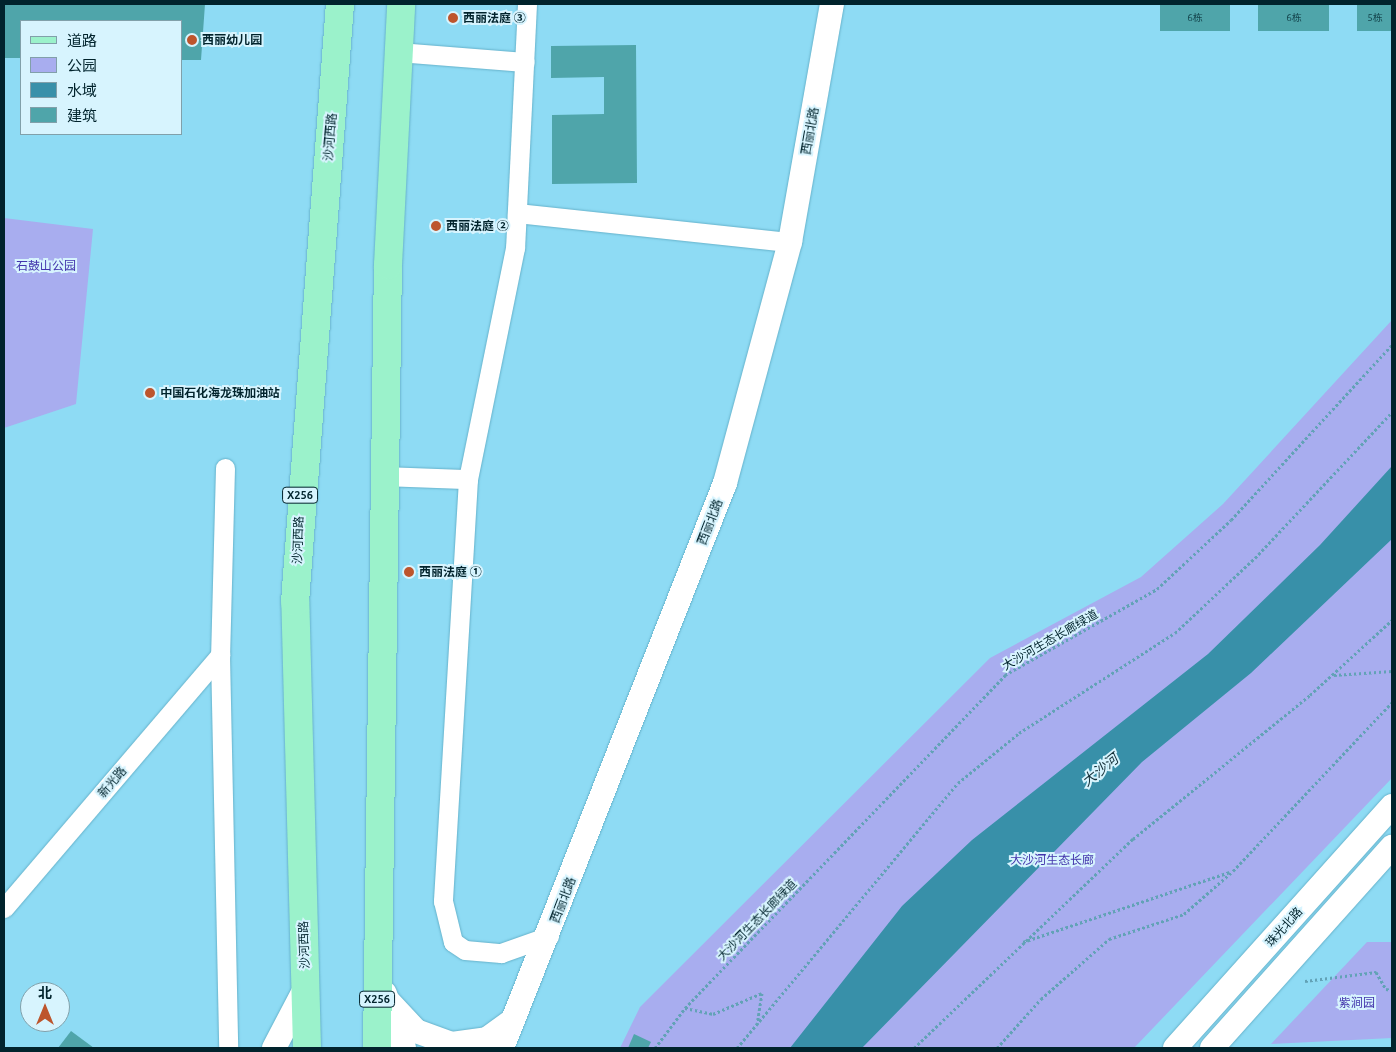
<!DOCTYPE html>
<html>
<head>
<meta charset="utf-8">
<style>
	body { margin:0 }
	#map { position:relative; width:1396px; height:1052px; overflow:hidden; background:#8edbf4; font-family:Ubuntu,"Noto Sans SC",sans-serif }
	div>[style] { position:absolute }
	.green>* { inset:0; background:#a8adef }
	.water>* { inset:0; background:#3890a9 }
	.building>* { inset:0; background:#4fa5aa; transform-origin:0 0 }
	.path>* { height:3px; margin-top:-1.5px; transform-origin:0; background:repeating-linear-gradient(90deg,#62a2b6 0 2.5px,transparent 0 5px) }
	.roads { filter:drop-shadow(0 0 1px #66b2cb) drop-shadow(0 0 1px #66b2cb) }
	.minor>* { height:19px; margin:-9.5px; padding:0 9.5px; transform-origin:9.5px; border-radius:9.5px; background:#fff }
	.tertiary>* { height:24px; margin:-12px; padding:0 12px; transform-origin:12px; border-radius:12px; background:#fff }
	.secondary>* { height:26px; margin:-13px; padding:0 13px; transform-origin:13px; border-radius:13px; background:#fff }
	.primary>* { height:28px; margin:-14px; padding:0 14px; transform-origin:14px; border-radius:14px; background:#9bf2cb }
	.dots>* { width:14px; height:14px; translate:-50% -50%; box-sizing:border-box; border:2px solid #d7f4fe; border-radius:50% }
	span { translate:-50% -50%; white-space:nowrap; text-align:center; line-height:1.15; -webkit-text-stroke:4px #d7f4fe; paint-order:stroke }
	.number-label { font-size:10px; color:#14444c }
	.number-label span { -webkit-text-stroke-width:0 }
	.shield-label span { padding:1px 4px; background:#d7f4fe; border:1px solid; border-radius:4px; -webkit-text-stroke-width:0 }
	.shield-label { font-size:11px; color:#01232c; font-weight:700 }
	.poi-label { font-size:12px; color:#01232c; font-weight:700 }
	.left { translate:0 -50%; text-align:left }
	.street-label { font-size:12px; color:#01232c }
	.park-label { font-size:12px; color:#4335ac }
	.water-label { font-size:14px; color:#142f37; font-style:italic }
	.frame { position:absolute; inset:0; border:5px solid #01232c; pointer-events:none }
	.legend { position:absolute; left:20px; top:20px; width:162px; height:115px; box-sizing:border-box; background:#d7f4fe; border:1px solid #81a0aa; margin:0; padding:6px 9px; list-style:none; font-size:15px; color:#01232c }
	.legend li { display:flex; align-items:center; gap:10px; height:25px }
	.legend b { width:25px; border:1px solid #81a0aa }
	.north { position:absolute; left:20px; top:982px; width:50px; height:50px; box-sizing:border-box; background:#d7f4fe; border:1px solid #81a0aa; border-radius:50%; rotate:0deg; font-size:14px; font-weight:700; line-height:20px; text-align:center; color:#01232c }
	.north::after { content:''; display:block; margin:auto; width:18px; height:22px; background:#bd552d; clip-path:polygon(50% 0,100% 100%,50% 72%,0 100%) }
</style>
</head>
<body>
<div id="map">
	<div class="green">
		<div style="clip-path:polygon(4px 218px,93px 229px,76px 404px,4px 428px)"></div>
		<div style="clip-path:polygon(1392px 320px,1392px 778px,1134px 1048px,620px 1048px,640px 1007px,990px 658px,1141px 577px,1223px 504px)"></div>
		<div style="clip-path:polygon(1367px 942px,1392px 942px,1392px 1038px,1271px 1044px)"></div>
	</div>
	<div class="water">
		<div style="clip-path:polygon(1392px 466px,1392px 539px,1251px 673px,1142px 762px,862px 1048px,790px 1048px,902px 906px,972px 840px,1208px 654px,1320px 545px)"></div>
	</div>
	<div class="building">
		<div style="clip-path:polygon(4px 4px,205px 4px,201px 60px,181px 60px,181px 21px,21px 21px,21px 58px,4px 58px)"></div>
		<div style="left:1160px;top:4px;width:70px;height:27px"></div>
		<div style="left:1258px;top:4px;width:71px;height:27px"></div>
		<div style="left:1357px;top:4px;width:35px;height:27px"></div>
		<div style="clip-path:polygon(636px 45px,637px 183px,552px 184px,552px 115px,604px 114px,604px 77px,551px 78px,551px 46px)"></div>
		<div style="clip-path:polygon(71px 1031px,94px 1048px,58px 1048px)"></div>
		<div style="clip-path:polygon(634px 1034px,651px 1042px,648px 1048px,628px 1048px)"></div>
	</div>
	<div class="path">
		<div style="left:1334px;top:675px;width:58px;rotate:-3.9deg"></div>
		<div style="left:1023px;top:942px;width:219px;rotate:-18.7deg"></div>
		<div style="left:1305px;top:981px;width:72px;rotate:-7.2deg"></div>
		<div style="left:1376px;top:972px;width:20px;rotate:60deg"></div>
		<div style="left:1386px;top:989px;width:6px;rotate:9deg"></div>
		<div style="left:685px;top:1008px;width:29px;rotate:12deg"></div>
		<div style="left:713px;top:1014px;width:53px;rotate:-23.2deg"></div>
		<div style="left:762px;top:993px;width:31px;rotate:99deg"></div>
		<div style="left:655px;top:1048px;width:50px;rotate:-53.1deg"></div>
		<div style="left:685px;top:1008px;width:462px;rotate:-46.1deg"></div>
		<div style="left:1005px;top:675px;width:175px;rotate:-29.5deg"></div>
		<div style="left:1157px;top:589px;width:101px;rotate:-43deg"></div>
		<div style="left:1231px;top:520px;width:238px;rotate:-47.4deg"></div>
		<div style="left:737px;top:1048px;width:345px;rotate:-50.2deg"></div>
		<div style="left:958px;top:783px;width:79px;rotate:-39.3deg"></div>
		<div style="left:1019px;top:733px;width:185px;rotate:-32.7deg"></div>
		<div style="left:1175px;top:633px;width:110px;rotate:-43.2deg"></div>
		<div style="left:1255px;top:558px;width:200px;rotate:-46.8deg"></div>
		<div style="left:914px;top:1048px;width:303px;rotate:-43.7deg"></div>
		<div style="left:1133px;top:839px;width:228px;rotate:-39.1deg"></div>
		<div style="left:1310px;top:695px;width:111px;rotate:-42.4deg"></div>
		<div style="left:997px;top:1048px;width:66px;rotate:-48.1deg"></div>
		<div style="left:1041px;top:999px;width:91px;rotate:-41.4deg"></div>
		<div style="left:1109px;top:939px;width:79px;rotate:-18.4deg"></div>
		<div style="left:1184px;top:914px;width:65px;rotate:-41.3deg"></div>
		<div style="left:1233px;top:871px;width:232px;rotate:-46.7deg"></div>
	</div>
	<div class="roads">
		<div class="minor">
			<div style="left:527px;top:4px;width:244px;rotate:92.8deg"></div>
			<div style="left:515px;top:248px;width:236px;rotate:101.5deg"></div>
			<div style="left:468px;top:479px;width:423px;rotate:93.4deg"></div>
			<div style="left:443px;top:901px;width:42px;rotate:76.3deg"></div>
			<div style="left:453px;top:942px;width:14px;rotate:34deg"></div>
			<div style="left:465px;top:950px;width:36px;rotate:5deg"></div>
			<div style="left:501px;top:953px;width:51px;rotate:-19.5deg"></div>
			<div style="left:398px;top:52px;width:127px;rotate:4.5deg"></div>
			<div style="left:517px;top:213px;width:275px;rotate:6.1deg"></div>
			<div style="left:225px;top:468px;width:187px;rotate:91.5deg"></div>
			<div style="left:220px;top:655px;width:393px;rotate:88.8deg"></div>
			<div style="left:385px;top:476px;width:83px;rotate:2.1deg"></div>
			<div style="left:4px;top:908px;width:333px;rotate:-49.5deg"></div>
		</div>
		<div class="tertiary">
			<div style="left:389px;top:1002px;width:40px;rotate:47deg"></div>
			<div style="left:416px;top:1031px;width:38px;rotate:20deg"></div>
			<div style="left:452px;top:1044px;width:35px;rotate:-8deg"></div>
			<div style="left:487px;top:1039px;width:32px;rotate:-36deg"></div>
			<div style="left:274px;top:1048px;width:69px;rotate:-62.3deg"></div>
			<div style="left:502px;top:1048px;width:607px;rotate:-68.46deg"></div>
			<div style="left:725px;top:483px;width:250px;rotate:-74.9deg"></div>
			<div style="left:790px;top:242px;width:242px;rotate:-80deg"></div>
			<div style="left:1175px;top:1048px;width:325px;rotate:-48.1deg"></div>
			<div style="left:1212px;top:1048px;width:270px;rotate:-48.2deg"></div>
		</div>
		<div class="secondary">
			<div style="left:384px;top:994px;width:57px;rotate:70.6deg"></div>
		</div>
		<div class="primary">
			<div style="left:307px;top:1048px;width:446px;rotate:-91.5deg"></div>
			<div style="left:295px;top:602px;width:600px;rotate:-85.7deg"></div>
			<div style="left:377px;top:1048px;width:783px;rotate:-89.2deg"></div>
			<div style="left:388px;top:265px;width:261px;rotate:-87.1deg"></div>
		</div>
	</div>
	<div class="dots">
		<div style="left:453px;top:18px;background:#bd552d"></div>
		<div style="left:192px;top:40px;background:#bd552d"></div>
		<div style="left:436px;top:226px;background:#bd552d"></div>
		<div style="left:150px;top:393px;background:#bd552d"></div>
		<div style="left:409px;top:572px;background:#bd552d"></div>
	</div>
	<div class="number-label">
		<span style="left:1195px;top:18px">6栋</span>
		<span style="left:1294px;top:18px">6栋</span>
		<span style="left:1375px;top:18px">5栋</span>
	</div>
	<div class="shield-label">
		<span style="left:300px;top:495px">X256</span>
		<span style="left:377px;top:999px">X256</span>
	</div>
	<div class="poi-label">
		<span class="left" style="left:463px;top:18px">西丽法庭 ③</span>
		<span class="left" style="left:202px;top:40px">西丽幼儿园</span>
		<span class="left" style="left:446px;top:226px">西丽法庭 ②</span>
		<span class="left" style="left:160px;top:393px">中国石化海龙珠加油站</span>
		<span class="left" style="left:419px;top:572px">西丽法庭 ①</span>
	</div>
	<div class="street-label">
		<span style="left:810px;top:131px;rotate:-80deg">西丽北路</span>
		<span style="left:330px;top:137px;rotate:-85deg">沙河西路</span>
		<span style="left:710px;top:522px;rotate:-69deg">西丽北路</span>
		<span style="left:298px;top:540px;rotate:-88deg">沙河西路</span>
		<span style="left:1050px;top:640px;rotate:-30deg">大沙河生态长廊绿道</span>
		<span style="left:112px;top:782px;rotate:-49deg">新光路</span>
		<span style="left:563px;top:900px;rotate:-69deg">西丽北路</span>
		<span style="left:757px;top:920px;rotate:-46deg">大沙河生态长廊绿道</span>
		<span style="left:1284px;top:927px;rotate:-48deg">珠光北路</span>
		<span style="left:304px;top:945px;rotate:-92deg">沙河西路</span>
	</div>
	<div class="park-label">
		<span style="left:46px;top:266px">石鼓山公园</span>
		<span style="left:1052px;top:860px">大沙河生态长廊</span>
		<span style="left:1357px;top:1003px">紫涧园</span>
	</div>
	<div class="water-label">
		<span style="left:1100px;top:770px;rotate:-39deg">大沙河</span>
	</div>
	<div class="frame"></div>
	<ul class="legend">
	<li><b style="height:6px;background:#9bf2cb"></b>道路</li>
	<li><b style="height:14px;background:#a8adef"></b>公园</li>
	<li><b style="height:14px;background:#3890a9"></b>水域</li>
	<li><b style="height:14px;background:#4fa5aa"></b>建筑</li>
	</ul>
	<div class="north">北</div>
</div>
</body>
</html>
